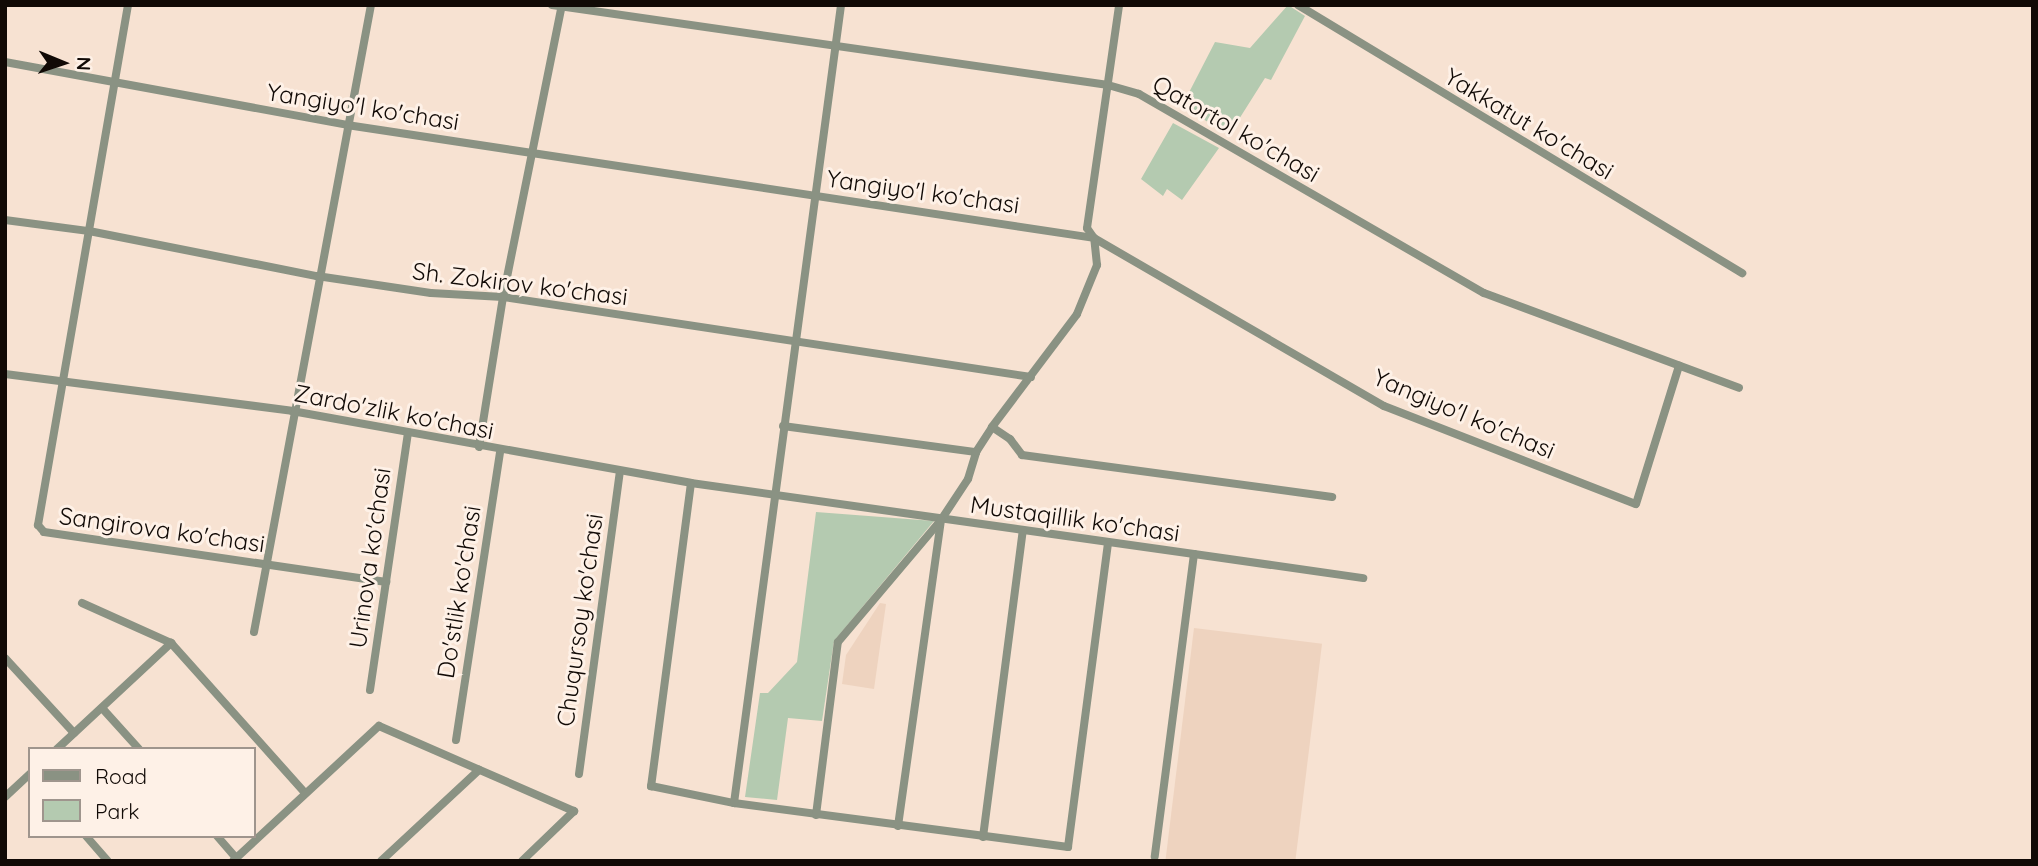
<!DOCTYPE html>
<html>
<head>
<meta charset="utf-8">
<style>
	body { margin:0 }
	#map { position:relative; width:2038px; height:866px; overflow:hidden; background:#f7e2d2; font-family:Quicksand,sans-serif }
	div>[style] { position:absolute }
	.built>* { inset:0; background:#eed3bf; transform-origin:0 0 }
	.green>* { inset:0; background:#b4cab0 }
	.minor>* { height:8px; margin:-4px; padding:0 4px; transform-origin:4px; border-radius:4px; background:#8a9283 }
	span { translate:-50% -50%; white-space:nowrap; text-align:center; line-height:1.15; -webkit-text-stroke:6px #fef1e7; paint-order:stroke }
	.street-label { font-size:24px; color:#110a06 }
	.frame { position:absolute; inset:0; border:7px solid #110a06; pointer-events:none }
	.legend { position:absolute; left:28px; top:747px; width:228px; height:91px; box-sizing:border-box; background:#fef1e7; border:2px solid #9f958d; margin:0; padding:9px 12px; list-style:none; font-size:21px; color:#110a06 }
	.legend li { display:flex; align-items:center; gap:14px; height:35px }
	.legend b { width:35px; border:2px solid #9f958d }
	.north { position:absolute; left:28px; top:28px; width:70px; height:70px; -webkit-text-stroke:5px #fef1e7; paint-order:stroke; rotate:92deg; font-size:19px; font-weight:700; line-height:28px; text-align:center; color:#110a06 }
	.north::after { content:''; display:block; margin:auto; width:24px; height:32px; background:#110a06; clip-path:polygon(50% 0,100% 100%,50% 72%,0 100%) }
</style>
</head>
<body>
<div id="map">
	<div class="built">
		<div style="clip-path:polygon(880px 603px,886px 604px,874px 689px,842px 684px,846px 655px)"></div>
		<div style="left:1194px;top:628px;width:129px;height:235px;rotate:7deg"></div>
	</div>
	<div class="green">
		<div style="clip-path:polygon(1288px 5px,1305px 16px,1271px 80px,1265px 78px,1229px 135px,1182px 106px,1215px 42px,1250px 48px)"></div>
		<div style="clip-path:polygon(1173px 123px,1219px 148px,1182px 200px,1167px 189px,1163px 196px,1141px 179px)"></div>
		<div style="clip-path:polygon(816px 512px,934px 521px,834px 641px,822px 721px,788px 718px,777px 800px,745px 797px,760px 693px,768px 693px,797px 662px)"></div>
	</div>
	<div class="minor">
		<div style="left:128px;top:5px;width:528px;rotate:99.82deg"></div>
		<div style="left:38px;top:525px;width:9px;rotate:49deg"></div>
		<div style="left:44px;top:532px;width:346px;rotate:8.3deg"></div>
		<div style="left:552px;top:5px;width:562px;rotate:8.19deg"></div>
		<div style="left:1108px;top:85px;width:32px;rotate:16deg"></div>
		<div style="left:1139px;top:94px;width:398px;rotate:30deg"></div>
		<div style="left:1484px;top:293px;width:272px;rotate:20.4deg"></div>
		<div style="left:1298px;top:5px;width:519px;rotate:31.12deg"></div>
		<div style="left:5px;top:62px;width:348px;rotate:10.4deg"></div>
		<div style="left:347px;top:125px;width:755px;rotate:8.6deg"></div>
		<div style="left:1094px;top:238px;width:335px;rotate:30.1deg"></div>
		<div style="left:1384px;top:406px;width:270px;rotate:21.3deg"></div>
		<div style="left:1636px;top:504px;width:145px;rotate:-72.7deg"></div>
		<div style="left:5px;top:220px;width:85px;rotate:7.5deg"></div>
		<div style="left:89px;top:231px;width:232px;rotate:11.2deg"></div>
		<div style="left:317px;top:276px;width:115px;rotate:8.5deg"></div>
		<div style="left:431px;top:293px;width:72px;rotate:3.2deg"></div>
		<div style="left:503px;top:297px;width:534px;rotate:8.62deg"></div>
		<div style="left:5px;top:374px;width:289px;rotate:7.3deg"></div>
		<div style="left:292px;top:411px;width:405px;rotate:10.2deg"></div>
		<div style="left:691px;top:483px;width:508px;rotate:8.03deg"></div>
		<div style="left:1194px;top:554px;width:305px;rotate:97.4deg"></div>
		<div style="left:783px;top:426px;width:195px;rotate:7.7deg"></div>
		<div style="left:992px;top:427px;width:22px;rotate:34deg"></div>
		<div style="left:1010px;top:439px;width:20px;rotate:53deg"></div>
		<div style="left:1022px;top:455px;width:313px;rotate:7.7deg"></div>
		<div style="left:479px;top:447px;width:152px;rotate:-80.9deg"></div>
		<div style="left:503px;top:297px;width:298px;rotate:-78.6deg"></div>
		<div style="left:691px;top:483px;width:306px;rotate:97.5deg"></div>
		<div style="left:651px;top:786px;width:85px;rotate:11.6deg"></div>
		<div style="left:734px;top:803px;width:337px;rotate:7.5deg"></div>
		<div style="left:1068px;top:847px;width:306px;rotate:-82.5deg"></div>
		<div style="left:1194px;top:554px;width:171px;rotate:8.1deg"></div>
		<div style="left:82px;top:603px;width:98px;rotate:24.2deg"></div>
		<div style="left:171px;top:643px;width:201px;rotate:48.2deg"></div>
		<div style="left:254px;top:632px;width:638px;rotate:-79.43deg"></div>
		<div style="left:5px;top:658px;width:102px;rotate:47.4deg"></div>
		<div style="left:370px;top:690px;width:260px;rotate:-81.6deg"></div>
		<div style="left:102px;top:708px;width:55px;rotate:47.9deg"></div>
		<div style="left:456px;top:740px;width:292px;rotate:-81.3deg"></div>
		<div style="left:57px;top:749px;width:156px;rotate:-42.9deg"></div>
		<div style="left:579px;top:774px;width:306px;rotate:-82.3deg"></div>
		<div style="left:5px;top:797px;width:34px;rotate:-43deg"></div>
		<div style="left:734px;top:803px;width:805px;rotate:-82.36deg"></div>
		<div style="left:816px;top:815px;width:174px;rotate:-82.8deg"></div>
		<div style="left:838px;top:642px;width:160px;rotate:-49.8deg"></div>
		<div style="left:941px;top:520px;width:49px;rotate:-56.6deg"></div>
		<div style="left:968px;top:479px;width:28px;rotate:-73deg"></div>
		<div style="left:976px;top:452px;width:30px;rotate:-57deg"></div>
		<div style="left:992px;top:427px;width:141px;rotate:-53deg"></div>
		<div style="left:1077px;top:314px;width:53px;rotate:-67.8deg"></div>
		<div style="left:1097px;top:265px;width:27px;rotate:-96deg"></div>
		<div style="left:1094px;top:238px;width:12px;rotate:-125deg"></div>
		<div style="left:1087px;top:228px;width:225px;rotate:-81.8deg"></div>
		<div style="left:898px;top:826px;width:309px;rotate:-82deg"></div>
		<div style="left:86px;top:836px;width:33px;rotate:49deg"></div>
		<div style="left:217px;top:836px;width:29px;rotate:49deg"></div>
		<div style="left:983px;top:837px;width:309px;rotate:-82.6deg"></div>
		<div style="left:233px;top:861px;width:199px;rotate:-42.8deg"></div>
		<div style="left:379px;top:726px;width:213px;rotate:23.6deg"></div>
		<div style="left:574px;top:811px;width:72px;rotate:136.1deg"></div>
		<div style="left:381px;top:861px;width:134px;rotate:-42.9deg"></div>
	</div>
	<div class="street-label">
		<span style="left:363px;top:107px;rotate:9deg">Yangiyo'l ko'chasi</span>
		<span style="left:1529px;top:124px;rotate:31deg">Yakkatut ko'chasi</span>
		<span style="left:1236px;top:129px;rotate:30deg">Qatortol ko'chasi</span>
		<span style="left:923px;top:192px;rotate:8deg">Yangiyo'l ko'chasi</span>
		<span style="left:520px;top:284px;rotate:7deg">Sh. Zokirov ko'chasi</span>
		<span style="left:394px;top:412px;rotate:11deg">Zardo'zlik ko'chasi</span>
		<span style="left:1464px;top:414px;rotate:23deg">Yangiyo'l ko'chasi</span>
		<span style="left:1075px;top:519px;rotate:8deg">Mustaqillik ko'chasi</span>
		<span style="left:162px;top:530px;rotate:8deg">Sangirova ko'chasi</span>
		<span style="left:370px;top:558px;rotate:-82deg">Urinova ko'chasi</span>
		<span style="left:459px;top:592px;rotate:-81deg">Do'stlik ko'chasi</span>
		<span style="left:580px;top:620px;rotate:-82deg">Chuqursoy ko'chasi</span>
	</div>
	<div class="frame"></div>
	<ul class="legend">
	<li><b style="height:9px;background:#8a9283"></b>Road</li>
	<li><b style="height:19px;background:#b4cab0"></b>Park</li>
	</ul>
	<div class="north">N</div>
</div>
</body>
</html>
